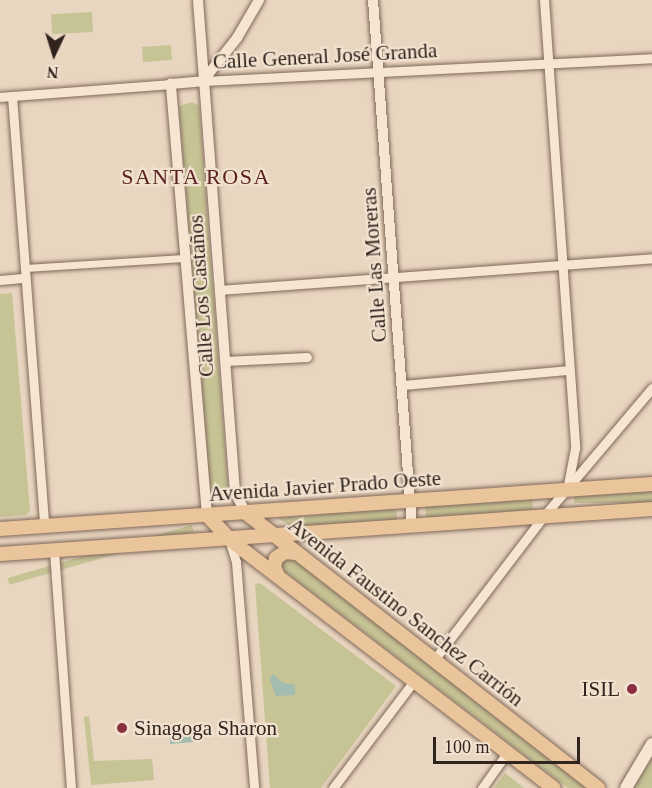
<!DOCTYPE html>
<html>
<head>
<meta charset="utf-8">
<style>
	body { margin:0 }
	#map { position:relative; width:652px; height:788px; overflow:hidden; background:#e9d6c0; font-family:Georgia,serif }
	div>[style] { position:absolute }
	.green>* { inset:0; background:#c6c395; transform-origin:0 0 }
	.water>* { inset:0; background:#a2bcb0; transform-origin:0 0 }
	.roads { filter:drop-shadow(0 0 2px #81685a) drop-shadow(0 0 2px #81685a) }
	.pedestrian>* { height:7px; margin:-3.5px; padding:0 3.5px; transform-origin:3.5px; border-radius:3.5px; background:#f5e5d2 }
	.minor>* { height:9px; margin:-4.5px; padding:0 4.5px; transform-origin:4.5px; border-radius:4.5px; background:#f5e5d2 }
	.tertiary>* { height:10px; margin:-5px; padding:0 5px; transform-origin:5px; border-radius:5px; background:#f5e5d2 }
	.secondary>* { height:12px; margin:-6px; padding:0 6px; transform-origin:6px; border-radius:6px; background:#f5e5d2 }
	.primary>* { height:14px; margin:-7px; padding:0 7px; transform-origin:7px; border-radius:7px; background:#eac49a }
	.dots>* { width:16px; height:16px; translate:-50% -50%; box-sizing:border-box; border:3px solid #f1e2cf; border-radius:50% }
	span { translate:-50% -50%; white-space:nowrap; text-align:center; line-height:1.15; -webkit-text-stroke:4.5px #f1e2cf; paint-order:stroke }
	.street-label { font-size:21px; color:#31231d }
	.poi-label { font-size:21px; color:#31231d }
	.right { translate:-100% -50%; text-align:right }
	.left { translate:0 -50%; text-align:left }
	.neighbourhood-label { font-size:22px; color:#5a2220; letter-spacing:1.5px }
	.north { position:absolute; left:24px; top:24px; width:60px; height:60px; -webkit-text-stroke:4px #f1e2cf; paint-order:stroke; rotate:184deg; font-size:16px; font-weight:700; line-height:24px; text-align:center; color:#31231d }
	.north::after { content:''; display:block; margin:auto; width:21px; height:27px; background:#31231d; clip-path:polygon(50% 0,100% 100%,50% 72%,0 100%) }
	.scale { position:absolute; left:433px; top:737px; width:147px; height:27px; box-sizing:border-box; border:3px solid #31231d; border-top:0; padding-left:8px; font-size:18px; line-height:21px; white-space:nowrap; color:#31231d; -webkit-text-stroke:4px #f1e2cf; paint-order:stroke }
</style>
</head>
<body>
<div id="map">
	<div class="green">
		<div style="left:92px;top:12px;width:20px;height:41px;rotate:87deg"></div>
		<div style="left:171px;top:45px;width:15px;height:29px;rotate:86deg"></div>
		<div style="clip-path:polygon(192px 102px,199px 106px,228px 489px,225px 495px,212px 496px,210px 491px,179px 106px)"></div>
		<div style="clip-path:polygon(12px 293px,30px 511px,26px 515px,0 517px,0 294px)"></div>
		<div style="left:652px;top:490px;width:13px;height:78px;rotate:90deg"></div>
		<div style="left:532px;top:496px;width:14px;height:107px;rotate:86deg"></div>
		<div style="clip-path:polygon(396px 508px,398px 524px,294px 529px,278px 518px)"></div>
		<div style="left:192px;top:525px;width:7px;height:192px;rotate:74deg"></div>
		<div style="clip-path:polygon(292px 557px,590px 788px,568px 788px,284px 571px,280px 559px)"></div>
		<div style="clip-path:polygon(260px 583px,396px 686px,321px 788px,270px 788px,255px 584px)"></div>
		<div style="clip-path:polygon(89px 716px,94px 761px,152px 759px,154px 780px,91px 785px,84px 717px)"></div>
		<div style="clip-path:polygon(652px 752px,652px 788px,630px 788px)"></div>
		<div style="clip-path:polygon(505px 773px,524px 788px,494px 788px)"></div>
	</div>
	<div class="water">
		<div style="clip-path:polygon(273px 674px,283px 683px,295px 685px,295px 695px,276px 696px,270px 679px)"></div>
		<div style="left:193px;top:731px;width:11px;height:24px;rotate:85deg"></div>
	</div>
	<div class="roads">
		<div class="pedestrian">
			<div style="left:25px;top:268px;width:159px;rotate:-3.6deg"></div>
		</div>
		<div class="minor">
			<div style="left:544px;top:0;width:449px;rotate:86deg"></div>
			<div style="left:575px;top:448px;width:43px;rotate:100.8deg"></div>
			<div style="left:203px;top:81px;width:450px;rotate:-2.9deg"></div>
			<div style="left:12px;top:96px;width:431px;rotate:85.7deg"></div>
			<div style="left:0;top:97px;width:171px;rotate:-4.3deg"></div>
			<div style="left:0;top:280px;width:25px;rotate:-5deg"></div>
			<div style="left:220px;top:290px;width:433px;rotate:-4.2deg"></div>
			<div style="left:225px;top:361px;width:82px;rotate:-2.8deg"></div>
			<div style="left:403px;top:385px;width:167px;rotate:-5.2deg"></div>
			<div style="left:229px;top:539px;width:24px;rotate:73deg"></div>
			<div style="left:236px;top:562px;width:227px;rotate:85.4deg"></div>
			<div style="left:54px;top:551px;width:238px;rotate:85.9deg"></div>
			<div style="left:434px;top:660px;width:180px;rotate:-52.7deg"></div>
			<div style="left:543px;top:517px;width:169px;rotate:-49.8deg"></div>
			<div style="left:333px;top:788px;width:134px;rotate:-52.9deg"></div>
			<div style="left:482px;top:788px;width:43px;rotate:-54.5deg"></div>
		</div>
		<div class="tertiary">
			<div style="left:198px;top:0;width:494px;rotate:85.7deg"></div>
			<div style="left:235px;top:493px;width:23px;rotate:61deg"></div>
			<div style="left:373px;top:0;width:528px;rotate:85.77deg"></div>
			<div style="left:207px;top:515px;width:433px;rotate:-94.8deg"></div>
			<div style="left:171px;top:84px;width:32px;rotate:-5deg"></div>
			<div style="left:203px;top:81px;width:55px;rotate:-51.7deg"></div>
			<div style="left:237px;top:38px;width:44px;rotate:-59.9deg"></div>
		</div>
		<div class="secondary">
			<div style="left:626px;top:788px;width:51px;rotate:-59.4deg"></div>
		</div>
		<div class="primary">
			<div style="left:246px;top:513px;width:447px;rotate:38deg"></div>
			<div style="left:207px;top:515px;width:33px;rotate:47deg"></div>
			<div style="left:229px;top:539px;width:409px;rotate:37.5deg"></div>
			<div style="left:0;top:529px;width:654px;rotate:-3.95deg"></div>
			<div style="left:0;top:554px;width:654px;rotate:-3.95deg"></div>
			<div style="left:278px;top:576px;width:10px;rotate:-114deg"></div>
			<div style="left:274px;top:567px;width:9px;rotate:-77deg"></div>
			<div style="left:276px;top:558px;width:11px;rotate:-34deg"></div>
			<div style="left:285px;top:552px;width:11px;rotate:5deg"></div>
		</div>
	</div>
	<div class="dots">
		<div style="left:632px;top:689px;background:#8a2f3f"></div>
		<div style="left:122px;top:728px;background:#8a2f3f"></div>
	</div>
	<div class="street-label">
		<span style="left:325px;top:56px;rotate:-3deg">Calle General José Granda</span>
		<span style="left:374px;top:265px;rotate:-94deg">Calle Las Moreras</span>
		<span style="left:201px;top:296px;rotate:-94deg">Calle Los Castaños</span>
		<span style="left:325px;top:486px;rotate:-4deg">Avenida Javier Prado Oeste</span>
		<span style="left:406px;top:612px;rotate:38deg">Avenida Faustino Sanchez Carrión</span>
	</div>
	<div class="poi-label">
		<span class="right" style="left:620px;top:689px">ISIL</span>
		<span class="left" style="left:134px;top:728px">Sinagoga Sharon</span>
	</div>
	<div class="neighbourhood-label">
		<span style="left:196px;top:177px">SANTA ROSA</span>
	</div>
	<div class="north">N</div>
	<div class="scale">100 m</div>
</div>
</body>
</html>
